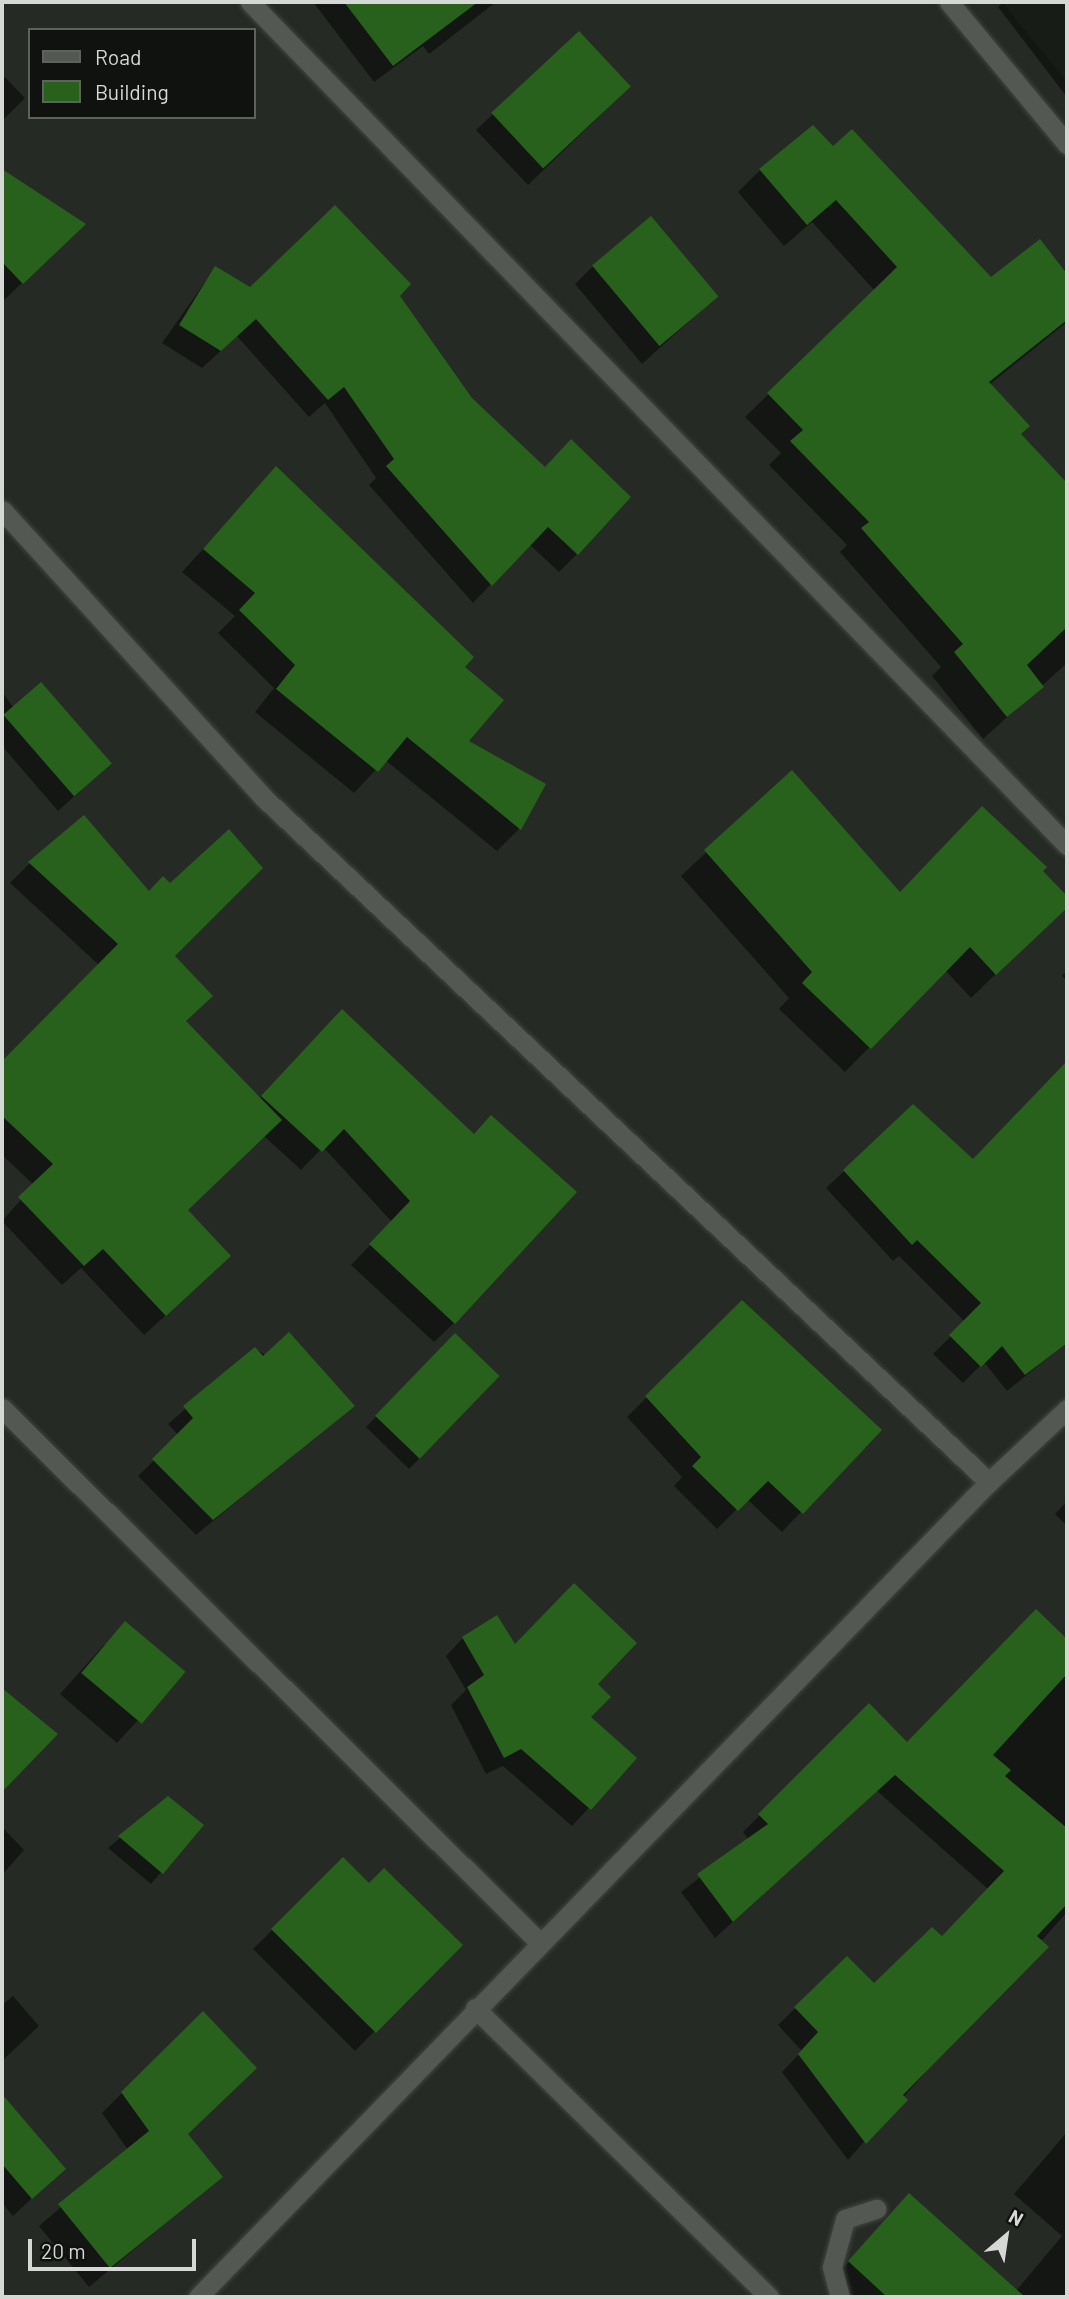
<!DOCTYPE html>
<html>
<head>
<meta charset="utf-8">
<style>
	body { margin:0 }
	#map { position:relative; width:1069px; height:2299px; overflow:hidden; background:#262a25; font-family:Barlow,sans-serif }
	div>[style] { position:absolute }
	.built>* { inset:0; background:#2c352b }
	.shadow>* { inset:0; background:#0007 }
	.building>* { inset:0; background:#28611c; transform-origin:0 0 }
	.roads { filter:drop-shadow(0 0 2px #424642) drop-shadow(0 0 2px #424642) }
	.minor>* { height:19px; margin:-9.5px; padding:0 9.5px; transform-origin:9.5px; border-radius:9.5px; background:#535852 }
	span { translate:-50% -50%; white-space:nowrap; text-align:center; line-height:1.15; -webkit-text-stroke:6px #101210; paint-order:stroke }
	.frame { position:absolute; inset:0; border:4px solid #d5d8d5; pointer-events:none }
	.legend { position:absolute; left:28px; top:28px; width:228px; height:91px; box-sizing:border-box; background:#101210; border:2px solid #5f615f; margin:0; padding:9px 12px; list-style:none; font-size:21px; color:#d5d8d5 }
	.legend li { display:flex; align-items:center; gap:14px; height:35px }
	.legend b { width:35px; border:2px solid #5f615f }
	.north { position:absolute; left:971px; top:2201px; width:70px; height:70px; -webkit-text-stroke:5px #101210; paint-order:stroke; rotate:29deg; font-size:19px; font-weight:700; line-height:28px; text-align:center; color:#d5d8d5 }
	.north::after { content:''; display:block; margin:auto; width:24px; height:32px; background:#d5d8d5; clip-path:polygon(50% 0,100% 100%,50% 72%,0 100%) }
	.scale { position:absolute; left:28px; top:2239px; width:168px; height:32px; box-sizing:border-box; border:4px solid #d5d8d5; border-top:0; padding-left:9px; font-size:21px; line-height:24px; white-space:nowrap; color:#d5d8d5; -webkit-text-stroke:5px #101210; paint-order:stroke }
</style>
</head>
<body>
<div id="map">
	<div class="built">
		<div style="clip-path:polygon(1002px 2px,1067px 2px,1067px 82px)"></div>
	</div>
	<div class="shadow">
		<div style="clip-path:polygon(313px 2px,496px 2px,429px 54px,423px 46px,374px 82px)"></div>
		<div style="clip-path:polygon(1004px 2px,1067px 2px,1067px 97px,998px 7px)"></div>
		<div style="clip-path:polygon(579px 34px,613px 103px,528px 185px,476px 130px)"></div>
		<div style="clip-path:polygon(2px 74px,25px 98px,2px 121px)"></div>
		<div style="clip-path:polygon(833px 149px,991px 280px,1039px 242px,1067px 277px,1067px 322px,989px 385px,1019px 434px,1067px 485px,1067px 663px,983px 739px,932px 676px,941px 667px,840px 552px,847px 545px,769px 465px,781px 453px,745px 417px,875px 291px,812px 222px,784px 246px,738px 192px,760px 170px)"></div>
		<div style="clip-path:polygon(2px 171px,84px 224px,2px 302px)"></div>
		<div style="clip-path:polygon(593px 266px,716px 297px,642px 364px,575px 284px)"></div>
		<div style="clip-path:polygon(215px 268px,250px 289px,397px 296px,577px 554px,559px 572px,529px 544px,473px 603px,369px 485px,376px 478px,325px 403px,309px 417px,237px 336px,202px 368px,162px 343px)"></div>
		<div style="clip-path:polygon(276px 469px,462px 668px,466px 742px,543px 785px,519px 829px,497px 851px,385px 760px,354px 793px,255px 712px,274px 688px,218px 633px,235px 616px,182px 572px)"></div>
		<div style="clip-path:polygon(2px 692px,13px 707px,110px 764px,58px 811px,2px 746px)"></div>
		<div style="clip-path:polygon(792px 772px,899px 894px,1040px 871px,1067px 905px,971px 998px,945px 970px,845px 1072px,779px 1009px,789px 998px,681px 876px)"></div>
		<div style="clip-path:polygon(30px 863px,173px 956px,185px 1022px,259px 1099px,323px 1031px,473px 1136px,454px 1323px,434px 1342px,351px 1265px,392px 1222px,323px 1147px,301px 1170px,264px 1136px,186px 1210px,208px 1277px,144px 1335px,81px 1268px,62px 1285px,2px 1221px,34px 1185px,2px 1155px,2px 1065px,100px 966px,10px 883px)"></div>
		<div style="clip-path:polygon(1067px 970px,1067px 981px,1062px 976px)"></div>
		<div style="clip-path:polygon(1067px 1065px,1067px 1342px,1007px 1391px,984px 1362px,963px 1383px,933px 1354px,965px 1322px,899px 1256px,893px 1261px,826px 1188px,913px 1107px,972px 1162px)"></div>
		<div style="clip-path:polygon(742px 1302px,879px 1430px,782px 1532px,747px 1499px,717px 1529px,674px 1486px,682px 1477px,627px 1417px)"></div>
		<div style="clip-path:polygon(455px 1336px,419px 1459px,409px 1469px,366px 1427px)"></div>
		<div style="clip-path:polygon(255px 1349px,352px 1406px,196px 1535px,138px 1476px,179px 1436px,168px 1424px)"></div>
		<div style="clip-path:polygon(1067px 1501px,1067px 1526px,1055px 1514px)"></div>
		<div style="clip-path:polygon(1036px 1612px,1067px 1642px,1067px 1912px,848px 2160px,782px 2072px,802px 2051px,778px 2025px,847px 1958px,874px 1986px,941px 1938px,988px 1889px,877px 1791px,715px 1938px,681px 1892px,749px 1840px,743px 1832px,869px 1706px,906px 1744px)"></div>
		<div style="clip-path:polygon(463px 1638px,515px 1647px,596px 1684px,588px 1717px,635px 1758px,572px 1826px,503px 1766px,486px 1774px,451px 1705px,466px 1690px,446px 1656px)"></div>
		<div style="clip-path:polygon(104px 1645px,182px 1672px,117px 1743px,60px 1694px)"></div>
		<div style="clip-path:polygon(2px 1690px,55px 1734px,2px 1789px)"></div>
		<div style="clip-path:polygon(168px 1798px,202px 1825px,151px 1884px,108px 1848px)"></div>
		<div style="clip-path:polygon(2px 1827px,24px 1850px,2px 1875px)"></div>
		<div style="clip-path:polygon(343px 1860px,369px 1885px,460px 1945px,355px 2051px,253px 1949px)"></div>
		<div style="clip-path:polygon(13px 1996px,39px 2026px,2px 2061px,2px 2005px)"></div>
		<div style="clip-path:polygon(202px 2013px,186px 2135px,221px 2177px,89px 2287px,39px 2226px,128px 2150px,102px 2113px)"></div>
		<div style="clip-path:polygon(2px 2097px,64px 2168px,13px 2216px,2px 2203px)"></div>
		<div style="clip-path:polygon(1067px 2132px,1067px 2297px,852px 2297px,833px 2279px,909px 2195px,1016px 2291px,1062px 2236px,1014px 2194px)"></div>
	</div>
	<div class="building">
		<div style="clip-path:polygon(344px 2px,478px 2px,393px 66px)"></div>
		<div style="left:579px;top:31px;width:76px;height:120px;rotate:47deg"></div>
		<div style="clip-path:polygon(813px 125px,833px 146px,852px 129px,991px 277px,1040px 239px,1067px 274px,1067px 320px,989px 382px,1030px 426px,1021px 434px,1067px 483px,1067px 627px,1027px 665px,1044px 687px,1007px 717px,954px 652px,963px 644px,861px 528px,869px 522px,790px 441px,803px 430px,767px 393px,897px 267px,836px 200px,807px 225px,759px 169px)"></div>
		<div style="clip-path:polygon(2px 169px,86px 224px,23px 284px,2px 262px)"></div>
		<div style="clip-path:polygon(335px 205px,411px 284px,400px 296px,472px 398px,545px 467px,571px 439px,631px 497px,578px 555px,548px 527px,492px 586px,386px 466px,394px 459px,344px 387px,328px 400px,256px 319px,221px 351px,179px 325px,215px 266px,250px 287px)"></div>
		<div style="left:651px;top:216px;width:105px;height:77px;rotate:50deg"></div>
		<div style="clip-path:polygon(276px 466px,474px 657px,465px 667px,504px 700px,469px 741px,546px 784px,521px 830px,407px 737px,378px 772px,276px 689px,295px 665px,239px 610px,255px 593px,203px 549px)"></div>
		<div style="left:41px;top:682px;width:108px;height:50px;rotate:49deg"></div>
		<div style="clip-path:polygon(792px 770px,900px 892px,982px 806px,1047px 867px,1043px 871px,1067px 896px,1067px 908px,996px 975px,970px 947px,871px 1049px,802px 983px,812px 972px,704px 850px)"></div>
		<div style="clip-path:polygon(84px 815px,149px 891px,163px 876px,170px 883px,229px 829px,263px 868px,175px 956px,213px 996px,186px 1021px,282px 1120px,188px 1210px,231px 1256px,166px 1316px,103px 1249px,84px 1266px,18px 1197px,53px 1164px,2px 1116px,2px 1061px,118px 944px,28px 862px)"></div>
		<div style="clip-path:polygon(342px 1009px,474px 1134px,491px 1115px,577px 1192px,455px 1324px,369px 1244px,410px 1201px,344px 1129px,322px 1152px,261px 1096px)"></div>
		<div style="clip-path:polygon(1067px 1061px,1067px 1343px,1025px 1375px,1002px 1346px,981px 1367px,949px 1335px,981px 1303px,917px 1240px,912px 1245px,843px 1170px,913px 1104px,973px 1159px)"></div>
		<div style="clip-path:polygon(742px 1300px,882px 1430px,803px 1514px,768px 1481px,738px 1511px,692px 1466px,701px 1457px,645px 1396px)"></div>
		<div style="clip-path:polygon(289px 1332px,355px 1406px,213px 1520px,152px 1459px,193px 1418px,183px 1406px,255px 1347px,263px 1356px)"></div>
		<div style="left:455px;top:1333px;width:62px;height:115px;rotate:44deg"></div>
		<div style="clip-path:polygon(574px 1583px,637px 1643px,598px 1684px,611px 1697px,591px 1717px,637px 1758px,591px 1810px,521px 1749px,504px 1758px,467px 1687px,484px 1675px,462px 1637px,497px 1615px,515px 1644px)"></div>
		<div style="clip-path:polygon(1036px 1609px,1067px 1639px,1067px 1674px,993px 1755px,1011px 1770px,1005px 1776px,1067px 1828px,1067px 1904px,1037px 1936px,1049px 1947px,903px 2095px,908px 2100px,866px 2144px,798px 2054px,818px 2032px,794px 2007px,847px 1956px,874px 1983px,932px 1927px,942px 1936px,1004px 1871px,895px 1775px,733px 1922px,697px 1874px,768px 1824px,758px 1814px,869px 1703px,907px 1742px)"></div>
		<div style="left:125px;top:1621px;width:79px;height:68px;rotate:40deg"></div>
		<div style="clip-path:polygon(2px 1688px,58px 1734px,2px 1792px)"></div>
		<div style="clip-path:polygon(168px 1796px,204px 1825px,163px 1874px,118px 1836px)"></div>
		<div style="clip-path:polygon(343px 1857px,369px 1883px,384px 1868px,463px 1945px,376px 2033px,271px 1929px)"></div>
		<div style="clip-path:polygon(203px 2011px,257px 2068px,188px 2134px,223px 2177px,110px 2268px,58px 2204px,149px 2131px,121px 2092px)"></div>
		<div style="clip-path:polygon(2px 2094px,66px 2169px,32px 2199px,2px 2164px)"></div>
		<div style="clip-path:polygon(909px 2193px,1025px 2297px,887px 2297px,848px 2261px)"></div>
	</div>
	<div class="roads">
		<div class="minor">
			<div style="left:250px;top:2px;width:1174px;rotate:45.9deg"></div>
			<div style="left:949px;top:2px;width:185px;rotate:50.3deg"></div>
			<div style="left:2px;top:510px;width:388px;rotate:47.7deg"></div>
			<div style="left:263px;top:797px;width:998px;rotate:43.34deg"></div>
			<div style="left:2px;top:1408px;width:757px;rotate:44.84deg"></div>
			<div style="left:475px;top:2008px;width:412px;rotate:44.5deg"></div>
			<div style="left:198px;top:2297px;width:1136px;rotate:-45.86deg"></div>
			<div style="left:989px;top:1482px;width:107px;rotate:-43.1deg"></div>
			<div style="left:840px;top:2297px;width:31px;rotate:-105deg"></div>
			<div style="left:832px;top:2267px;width:50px;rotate:-74.8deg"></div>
			<div style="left:845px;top:2219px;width:33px;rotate:-18deg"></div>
		</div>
	</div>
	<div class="frame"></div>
	<ul class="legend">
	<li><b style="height:9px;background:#535852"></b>Road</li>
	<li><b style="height:19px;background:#28611c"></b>Building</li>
	</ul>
	<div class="north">N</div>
	<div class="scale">20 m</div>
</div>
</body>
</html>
